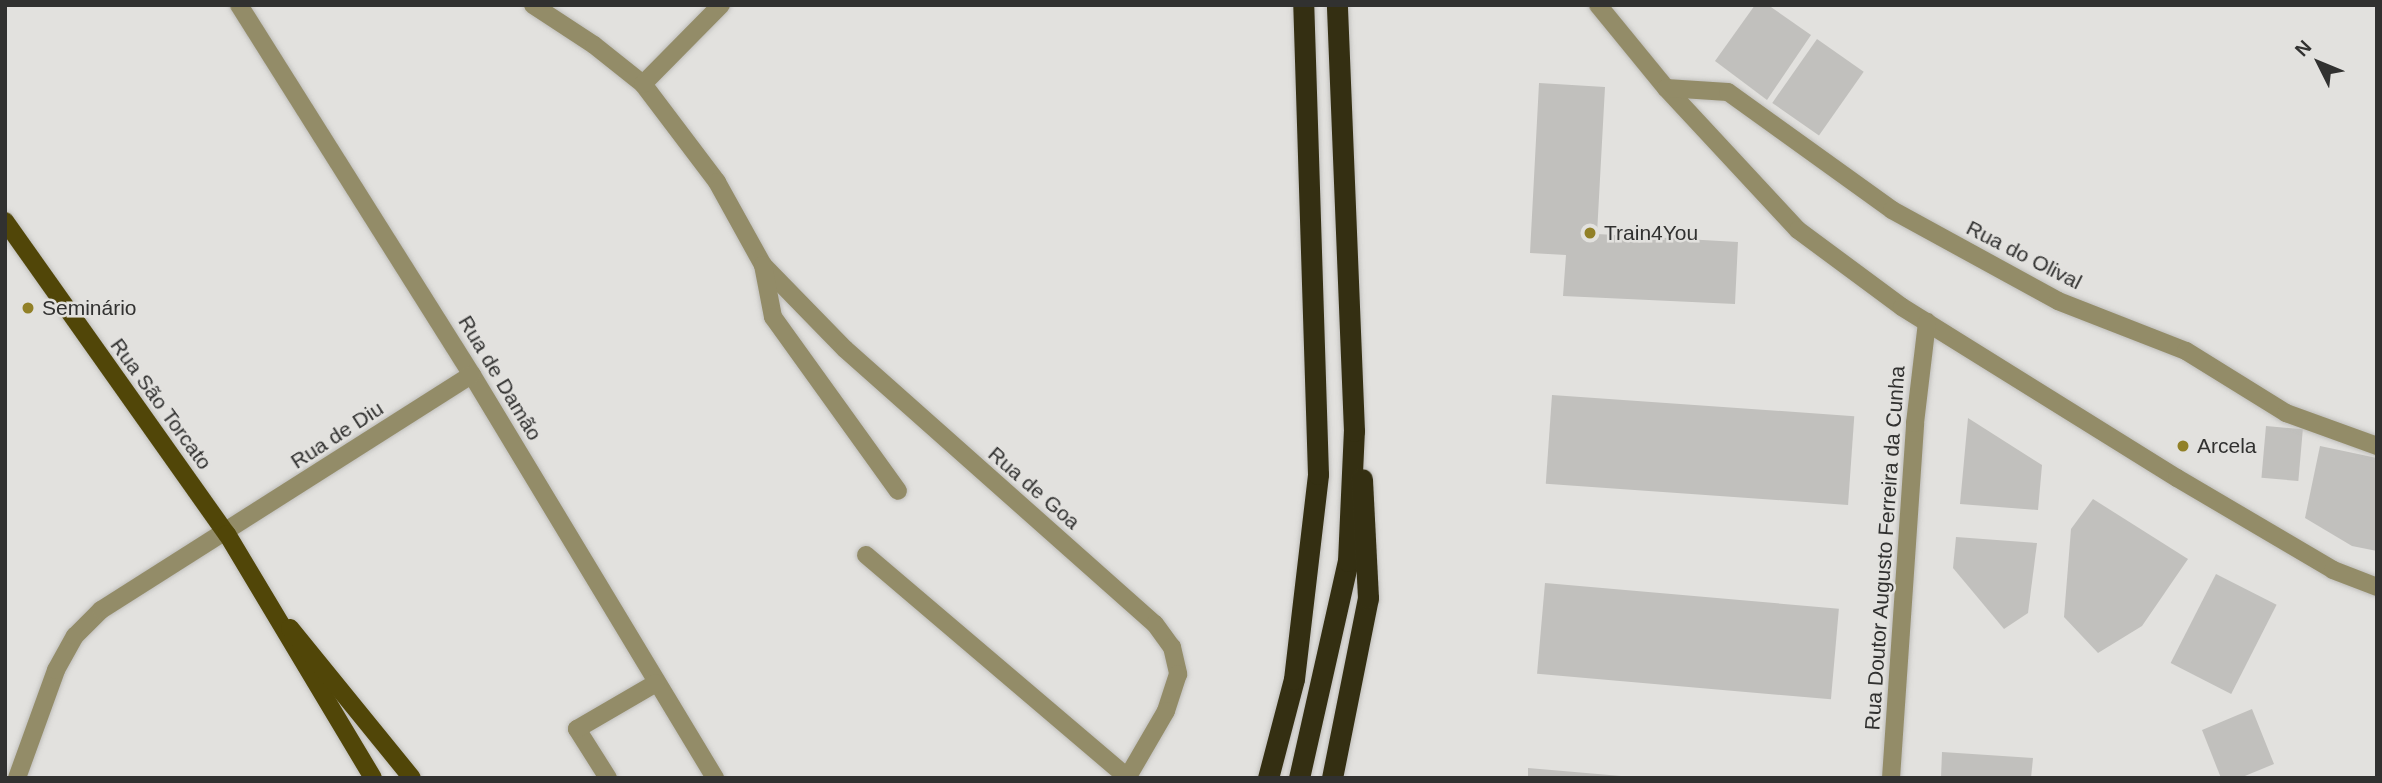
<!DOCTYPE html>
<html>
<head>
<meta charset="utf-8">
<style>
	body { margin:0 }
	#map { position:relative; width:2382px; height:783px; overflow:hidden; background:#e2e1de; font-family:Helvetica,sans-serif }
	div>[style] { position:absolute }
	.building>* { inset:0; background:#c1c0bd; transform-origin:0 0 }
	.roads { filter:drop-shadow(0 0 2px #bfbebb) drop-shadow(0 0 2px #bfbebb) }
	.minor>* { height:18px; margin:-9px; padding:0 9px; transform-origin:9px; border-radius:9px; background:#938c68 }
	.major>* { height:18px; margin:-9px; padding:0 9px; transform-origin:9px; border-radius:9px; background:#514608 }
	.highway>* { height:21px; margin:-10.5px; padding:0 10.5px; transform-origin:10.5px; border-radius:10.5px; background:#342f12 }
	.dots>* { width:19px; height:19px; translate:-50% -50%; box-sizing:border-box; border:4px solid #e2e1de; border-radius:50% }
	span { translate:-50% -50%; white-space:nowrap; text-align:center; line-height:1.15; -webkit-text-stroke:5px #e2e1de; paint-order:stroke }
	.poi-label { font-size:21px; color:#313130 }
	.left { translate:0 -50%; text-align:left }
	.street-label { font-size:21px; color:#313130 }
	.frame { position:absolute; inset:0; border:7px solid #313130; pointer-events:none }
	.north { position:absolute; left:2284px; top:28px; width:70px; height:70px; -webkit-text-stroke:5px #e2e1de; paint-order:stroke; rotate:313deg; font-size:19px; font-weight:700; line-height:28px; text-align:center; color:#313130 }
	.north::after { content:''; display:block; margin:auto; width:24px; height:32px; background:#313130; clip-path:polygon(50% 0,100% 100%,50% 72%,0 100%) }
</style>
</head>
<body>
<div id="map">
	<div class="building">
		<div style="clip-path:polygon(1755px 5px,1768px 5px,1811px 35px,1767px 100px,1715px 61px)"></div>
		<div style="left:1817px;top:39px;width:57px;height:78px;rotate:35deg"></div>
		<div style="clip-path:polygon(1539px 83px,1605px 87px,1597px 234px,1738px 242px,1735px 304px,1563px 296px,1566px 255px,1530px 253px)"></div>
		<div style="left:1552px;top:395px;width:303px;height:89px;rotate:4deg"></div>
		<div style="clip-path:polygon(1968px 418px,2042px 465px,2038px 510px,1960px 504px)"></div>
		<div style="left:2266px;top:426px;width:37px;height:52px;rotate:5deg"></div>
		<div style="clip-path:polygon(2320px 446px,2377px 458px,2377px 551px,2352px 546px,2305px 518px)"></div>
		<div style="clip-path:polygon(2093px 499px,2188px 559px,2142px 626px,2098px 653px,2064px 617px,2071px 529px)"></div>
		<div style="clip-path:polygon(1956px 537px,2037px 543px,2028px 613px,2004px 629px,1953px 568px)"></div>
		<div style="left:2216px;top:574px;width:68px;height:100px;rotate:27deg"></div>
		<div style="left:1545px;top:583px;width:295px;height:91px;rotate:5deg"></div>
		<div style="clip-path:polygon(2252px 709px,2274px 764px,2240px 778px,2221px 778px,2202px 730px)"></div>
		<div style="clip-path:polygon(1942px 752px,2033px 758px,2031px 778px,1941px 778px)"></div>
		<div style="clip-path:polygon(1528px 768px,1621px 776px,1621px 778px,1528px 778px)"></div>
	</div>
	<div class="roads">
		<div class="minor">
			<div style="left:239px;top:5px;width:437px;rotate:57.8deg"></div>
			<div style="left:472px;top:375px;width:471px;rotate:58.9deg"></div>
			<div style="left:533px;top:5px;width:73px;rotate:33.3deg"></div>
			<div style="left:594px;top:45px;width:63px;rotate:38.5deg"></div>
			<div style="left:643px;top:84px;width:123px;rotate:52.9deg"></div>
			<div style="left:717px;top:182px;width:95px;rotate:61deg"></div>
			<div style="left:763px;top:265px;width:117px;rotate:45.7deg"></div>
			<div style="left:845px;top:349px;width:414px;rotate:41.6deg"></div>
			<div style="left:1155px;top:624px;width:29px;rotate:54deg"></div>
			<div style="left:1172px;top:647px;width:28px;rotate:77deg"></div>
			<div style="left:1178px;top:674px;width:39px;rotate:108deg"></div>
			<div style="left:1166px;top:711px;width:78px;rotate:120.2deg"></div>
			<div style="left:1598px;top:5px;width:107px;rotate:50.7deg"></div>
			<div style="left:1666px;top:88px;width:194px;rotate:47.1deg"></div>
			<div style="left:1798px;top:230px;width:129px;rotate:36.5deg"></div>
			<div style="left:1902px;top:307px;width:324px;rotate:31.9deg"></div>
			<div style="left:2177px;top:478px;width:181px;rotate:30.5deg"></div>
			<div style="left:2333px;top:570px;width:47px;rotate:21.1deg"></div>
			<div style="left:643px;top:84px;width:111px;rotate:-45.4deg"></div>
			<div style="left:1666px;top:88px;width:62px;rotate:3.7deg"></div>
			<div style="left:1728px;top:92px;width:202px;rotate:35.7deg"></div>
			<div style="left:1892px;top:210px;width:189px;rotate:28.7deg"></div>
			<div style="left:2058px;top:301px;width:137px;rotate:21.3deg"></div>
			<div style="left:2186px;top:351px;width:118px;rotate:31.8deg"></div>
			<div style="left:2286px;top:413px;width:97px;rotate:19.9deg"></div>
			<div style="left:763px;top:265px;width:53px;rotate:79.1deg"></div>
			<div style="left:773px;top:317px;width:214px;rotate:54.3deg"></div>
			<div style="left:866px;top:555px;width:344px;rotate:40.4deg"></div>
			<div style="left:17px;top:778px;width:115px;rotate:-70.1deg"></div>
			<div style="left:56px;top:670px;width:39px;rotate:-61deg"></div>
			<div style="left:75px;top:636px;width:37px;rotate:-45deg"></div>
			<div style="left:101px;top:610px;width:439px;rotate:-32.4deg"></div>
			<div style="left:608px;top:778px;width:58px;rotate:-122.3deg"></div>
			<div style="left:577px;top:729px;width:91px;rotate:-30.2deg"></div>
			<div style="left:1891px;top:778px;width:356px;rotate:-86.1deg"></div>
			<div style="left:1915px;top:423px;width:102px;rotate:-83.2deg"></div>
		</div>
		<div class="major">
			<div style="left:5px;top:221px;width:384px;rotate:54.7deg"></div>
			<div style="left:227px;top:534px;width:284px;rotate:59.1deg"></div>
			<div style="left:290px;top:628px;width:193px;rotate:50.9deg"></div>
		</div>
		<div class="highway">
			<div style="left:1268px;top:778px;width:102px;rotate:-75.3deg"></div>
			<div style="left:1294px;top:679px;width:206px;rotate:-83.3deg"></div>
			<div style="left:1318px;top:474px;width:469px;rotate:-91.8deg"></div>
			<div style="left:1299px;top:778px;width:222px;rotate:-77.3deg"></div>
			<div style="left:1348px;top:561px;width:130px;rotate:-87.4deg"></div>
			<div style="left:1354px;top:431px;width:426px;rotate:-92.3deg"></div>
			<div style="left:1332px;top:778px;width:184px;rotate:-78.7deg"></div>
			<div style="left:1368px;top:598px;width:119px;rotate:-92.9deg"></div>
		</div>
	</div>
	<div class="dots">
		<div style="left:1590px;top:233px;background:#918027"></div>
		<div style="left:28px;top:308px;background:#918027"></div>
		<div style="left:2183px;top:446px;background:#918027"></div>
	</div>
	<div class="poi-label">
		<span class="left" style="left:1604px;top:233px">Train4You</span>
		<span class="left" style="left:42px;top:308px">Seminário</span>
		<span class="left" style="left:2197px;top:446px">Arcela</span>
	</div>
	<div class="street-label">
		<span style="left:2024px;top:255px;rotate:27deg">Rua do Olival</span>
		<span style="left:500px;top:378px;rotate:59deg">Rua de Damão</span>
		<span style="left:161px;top:404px;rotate:54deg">Rua São Torcato</span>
		<span style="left:337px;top:435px;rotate:-33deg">Rua de Diu</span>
		<span style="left:1034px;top:488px;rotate:41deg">Rua de Goa</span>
		<span style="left:1885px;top:548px;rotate:-86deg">Rua Doutor Augusto Ferreira da Cunha</span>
	</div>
	<div class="frame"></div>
	<div class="north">N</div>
</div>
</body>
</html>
